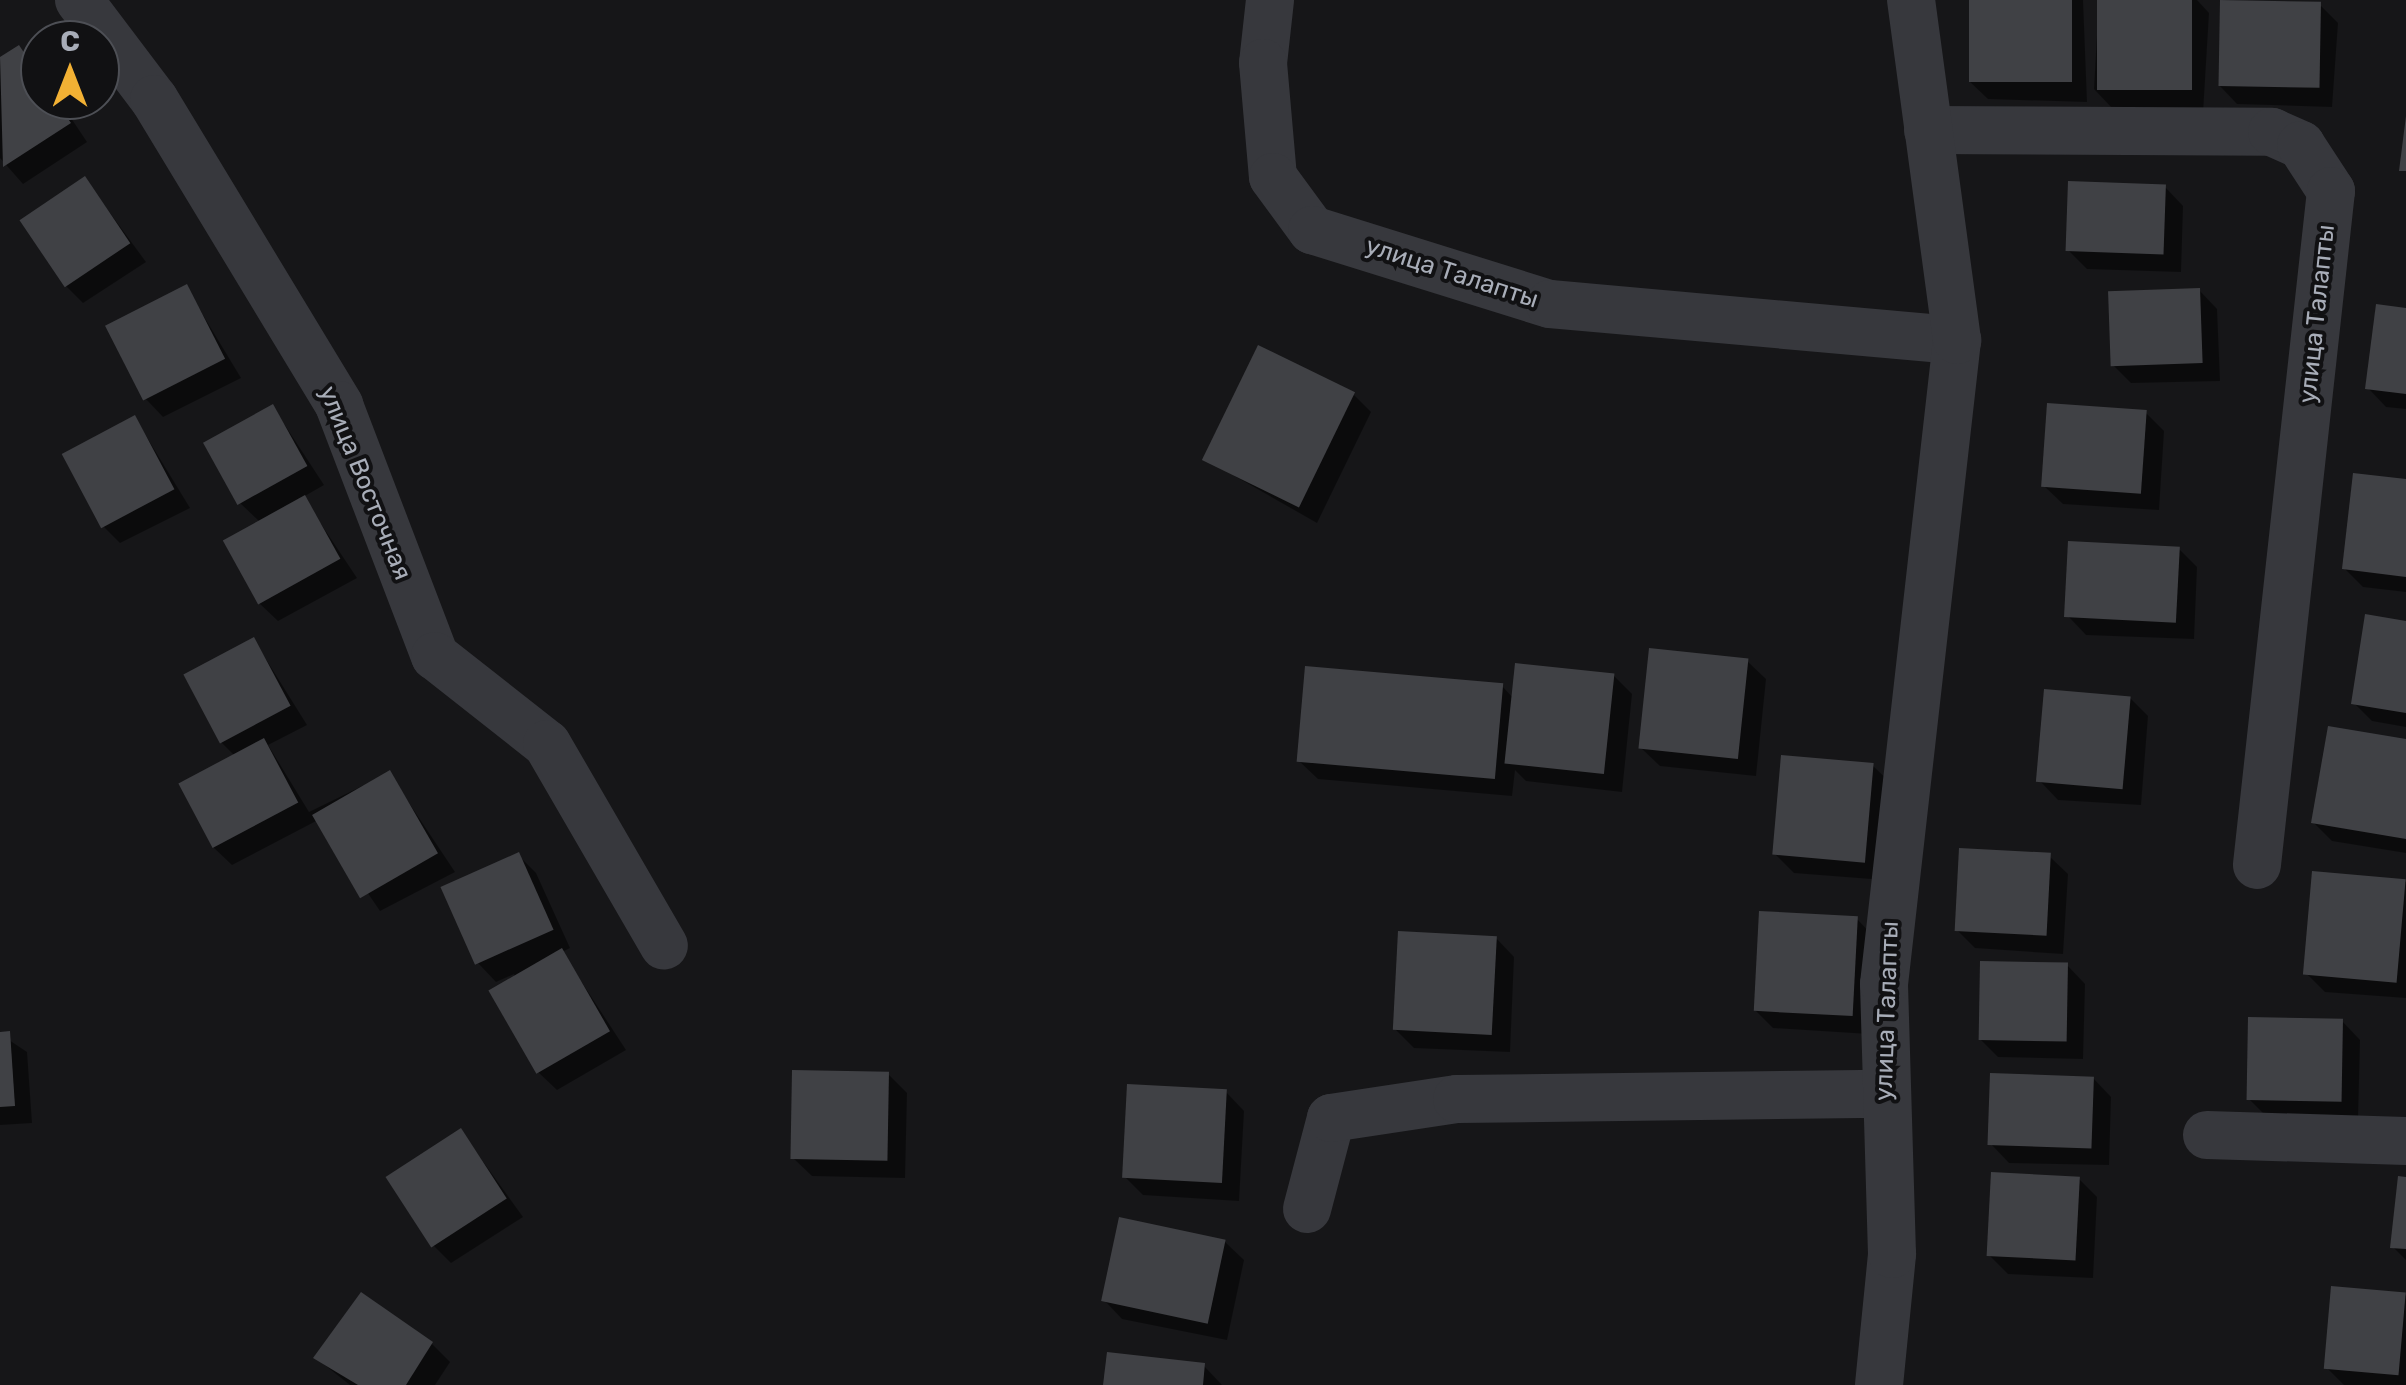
<!DOCTYPE html>
<html>
<head>
<meta charset="utf-8">
<style>
	body { margin:0 }
	#map { position:relative; width:2406px; height:1385px; overflow:hidden; background:#161618; font-family:Rubik,sans-serif }
	div>[style] { position:absolute }
	.shadow>* { inset:0; background:#0007 }
	.building>* { inset:0; background:#404145; transform-origin:0 0 }
	.street>* { height:48px; margin:-24px; padding:0 24px; transform-origin:24px; border-radius:24px; background:#37383d }
	span { translate:-50% -50%; white-space:nowrap; text-align:center; line-height:1.15; -webkit-text-stroke:8px #111113; paint-order:stroke }
	.street-label { font-size:25px; color:#a8adb8 }
	.north { position:absolute; left:20px; top:20px; width:100px; height:100px; box-sizing:border-box; background:#111113; border:2px solid #4d4f55; border-radius:50%; rotate:0deg; font-size:28px; font-weight:700; line-height:40px; text-align:center; color:#a8adb8 }
	.north::after { content:''; display:block; margin:auto; width:35px; height:45px; background:#f2b134; clip-path:polygon(50% 0,100% 100%,50% 72%,0 100%) }
</style>
</head>
<body>
<div id="map">
	<div class="shadow">
		<div style="clip-path:polygon(1971px 0,2083px 0,2087px 102px,1988px 99px,1969px 81px)"></div>
		<div style="clip-path:polygon(2099px 0,2197px 0,2209px 13px,2203px 113px,2112px 108px,2094px 89px)"></div>
		<div style="clip-path:polygon(2223px 0,2320px 5px,2338px 23px,2332px 107px,2237px 104px,2219px 85px)"></div>
		<div style="clip-path:polygon(19px 48px,40px 71px,40px 100px,59px 100px,87px 142px,23px 184px,0 158px,0 60px)"></div>
		<div style="clip-path:polygon(85px 179px,146px 262px,83px 303px,65px 285px)"></div>
		<div style="clip-path:polygon(2165px 187px,2183px 206px,2181px 272px,2087px 269px,2068px 250px)"></div>
		<div style="clip-path:polygon(186px 287px,241px 378px,163px 417px,145px 398px)"></div>
		<div style="clip-path:polygon(2199px 290px,2217px 309px,2220px 381px,2131px 383px,2113px 365px)"></div>
		<div style="clip-path:polygon(2406px 310px,2406px 409px,2386px 407px,2368px 388px)"></div>
		<div style="clip-path:polygon(1353px 394px,1371px 412px,1317px 523px,1205px 459px)"></div>
		<div style="clip-path:polygon(273px 407px,324px 485px,303px 497px,357px 578px,278px 621px,259px 603px,260px 522px,240px 503px)"></div>
		<div style="clip-path:polygon(2146px 413px,2164px 431px,2159px 510px,2063px 504px,2044px 486px)"></div>
		<div style="clip-path:polygon(135px 418px,190px 508px,120px 543px,101px 524px)"></div>
		<div style="clip-path:polygon(2406px 482px,2406px 592px,2363px 587px,2344px 568px)"></div>
		<div style="clip-path:polygon(2179px 549px,2197px 567px,2194px 639px,2086px 635px,2068px 616px)"></div>
		<div style="clip-path:polygon(2406px 623px,2406px 727px,2372px 721px,2354px 703px)"></div>
		<div style="clip-path:polygon(254px 640px,307px 725px,268px 745px,309px 812px,389px 773px,455px 872px,380px 911px,318px 820px,232px 865px,213px 847px,180px 783px,234px 755px,221px 742px)"></div>
		<div style="clip-path:polygon(1747px 661px,1766px 679px,1756px 776px,1660px 766px,1641px 748px)"></div>
		<div style="clip-path:polygon(1614px 676px,1632px 694px,1622px 792px,1526px 781px,1515px 770px,1512px 796px,1318px 779px,1299px 761px,1502px 686px,1514px 699px)"></div>
		<div style="clip-path:polygon(2130px 698px,2148px 716px,2141px 805px,2058px 800px,2040px 781px)"></div>
		<div style="clip-path:polygon(2406px 741px,2406px 853px,2332px 841px,2314px 823px)"></div>
		<div style="clip-path:polygon(1873px 766px,1892px 784px,1884px 880px,1794px 873px,1775px 854px)"></div>
		<div style="clip-path:polygon(518px 855px,536px 873px,570px 948px,562px 952px,626px 1050px,557px 1090px,538px 1072px,514px 974px,496px 982px,478px 963px)"></div>
		<div style="clip-path:polygon(2049px 856px,2068px 874px,2063px 954px,1975px 948px,1957px 930px)"></div>
		<div style="clip-path:polygon(2315px 874px,2406px 882px,2406px 998px,2325px 992px,2307px 974px)"></div>
		<div style="clip-path:polygon(1857px 919px,1875px 938px,1869px 1034px,1773px 1028px,1755px 1010px)"></div>
		<div style="clip-path:polygon(1496px 938px,1514px 957px,1510px 1052px,1414px 1048px,1395px 1029px)"></div>
		<div style="clip-path:polygon(2067px 965px,2085px 984px,2083px 1059px,1998px 1057px,1980px 1039px)"></div>
		<div style="clip-path:polygon(2342px 1021px,2360px 1040px,2358px 1119px,2267px 1117px,2249px 1099px)"></div>
		<div style="clip-path:polygon(0 1034px,27px 1052px,32px 1123px,0 1125px)"></div>
		<div style="clip-path:polygon(888px 1074px,907px 1093px,905px 1178px,812px 1176px,793px 1158px)"></div>
		<div style="clip-path:polygon(2093px 1078px,2111px 1097px,2109px 1165px,2009px 1163px,1991px 1144px)"></div>
		<div style="clip-path:polygon(1226px 1092px,1244px 1111px,1239px 1201px,1143px 1195px,1125px 1177px)"></div>
		<div style="clip-path:polygon(461px 1131px,523px 1217px,451px 1263px,433px 1245px)"></div>
		<div style="clip-path:polygon(2079px 1179px,2097px 1197px,2093px 1278px,2008px 1274px,1989px 1255px)"></div>
		<div style="clip-path:polygon(2406px 1179px,2406px 1260px,2393px 1247px)"></div>
		<div style="clip-path:polygon(1225px 1242px,1244px 1260px,1227px 1340px,1122px 1319px,1104px 1300px)"></div>
		<div style="clip-path:polygon(2406px 1295px,2406px 1385px,2344px 1385px,2327px 1368px)"></div>
		<div style="clip-path:polygon(432px 1344px,450px 1362px,435px 1385px,350px 1385px,316px 1358px)"></div>
		<div style="clip-path:polygon(1204px 1366px,1222px 1385px,1106px 1385px)"></div>
	</div>
	<div class="building">
		<div style="left:1969px;top:0;width:103px;height:82px"></div>
		<div style="left:2097px;top:0;width:95px;height:90px"></div>
		<div style="left:2220px;top:0;width:101px;height:86px;rotate:1deg"></div>
		<div style="clip-path:polygon(19px 45px,40px 77px,40px 100px,55px 100px,71px 123px,3px 167px,0 57px)"></div>
		<div style="clip-path:polygon(2406px 116px,2406px 171px,2399px 171px)"></div>
		<div style="left:85px;top:176px;width:81px;height:79px;rotate:56deg"></div>
		<div style="left:2068px;top:181px;width:98px;height:70px;rotate:2deg"></div>
		<div style="left:187px;top:284px;width:84px;height:92px;rotate:63deg"></div>
		<div style="left:2200px;top:288px;width:75px;height:92px;rotate:88deg"></div>
		<div style="clip-path:polygon(2376px 304px,2406px 308px,2406px 394px,2365px 389px)"></div>
		<div style="left:1258px;top:345px;width:108px;height:128px;rotate:26deg"></div>
		<div style="left:2047px;top:403px;width:100px;height:84px;rotate:4deg"></div>
		<div style="left:273px;top:404px;width:71px;height:80px;rotate:61deg"></div>
		<div style="left:135px;top:415px;width:84px;height:83px;rotate:62deg"></div>
		<div style="clip-path:polygon(2353px 473px,2406px 479px,2406px 577px,2342px 569px)"></div>
		<div style="left:305px;top:495px;width:73px;height:94px;rotate:61deg"></div>
		<div style="left:2068px;top:541px;width:112px;height:76px;rotate:3deg"></div>
		<div style="clip-path:polygon(2365px 614px,2406px 621px,2406px 713px,2351px 704px)"></div>
		<div style="left:254px;top:637px;width:78px;height:80px;rotate:62deg"></div>
		<div style="left:1649px;top:648px;width:100px;height:101px;rotate:6deg"></div>
		<div style="left:1515px;top:663px;width:100px;height:101px;rotate:6deg"></div>
		<div style="left:1305px;top:666px;width:199px;height:96px;rotate:5deg"></div>
		<div style="left:2044px;top:689px;width:87px;height:93px;rotate:5deg"></div>
		<div style="clip-path:polygon(2328px 726px,2406px 739px,2406px 839px,2311px 823px)"></div>
		<div style="left:264px;top:738px;width:73px;height:97px;rotate:62deg"></div>
		<div style="left:1781px;top:755px;width:93px;height:100px;rotate:5deg"></div>
		<div style="left:390px;top:770px;width:96px;height:90px;rotate:60deg"></div>
		<div style="left:1959px;top:848px;width:92px;height:83px;rotate:3deg"></div>
		<div style="left:519px;top:852px;width:85px;height:86px;rotate:66deg"></div>
		<div style="left:2312px;top:871px;width:94px;height:104px;rotate:5deg"></div>
		<div style="left:1759px;top:911px;width:99px;height:100px;rotate:3deg"></div>
		<div style="left:1398px;top:931px;width:99px;height:99px;rotate:3deg"></div>
		<div style="left:562px;top:948px;width:96px;height:85px;rotate:60deg"></div>
		<div style="left:1980px;top:961px;width:88px;height:79px;rotate:1deg"></div>
		<div style="left:2248px;top:1017px;width:95px;height:83px;rotate:1deg"></div>
		<div style="clip-path:polygon(10px 1031px,15px 1106px,0 1107px,0 1032px)"></div>
		<div style="left:792px;top:1070px;width:97px;height:89px;rotate:1deg"></div>
		<div style="left:1990px;top:1073px;width:104px;height:72px;rotate:2deg"></div>
		<div style="left:1127px;top:1084px;width:100px;height:94px;rotate:3deg"></div>
		<div style="left:461px;top:1128px;width:84px;height:90px;rotate:57deg"></div>
		<div style="left:1991px;top:1172px;width:89px;height:84px;rotate:3deg"></div>
		<div style="clip-path:polygon(2398px 1176px,2406px 1177px,2406px 1249px,2390px 1248px)"></div>
		<div style="left:1119px;top:1217px;width:109px;height:86px;rotate:12deg"></div>
		<div style="left:2331px;top:1286px;width:75px;height:83px;rotate:5deg"></div>
		<div style="clip-path:polygon(361px 1292px,433px 1342px,406px 1385px,358px 1385px,313px 1358px)"></div>
		<div style="clip-path:polygon(1107px 1352px,1205px 1363px,1203px 1385px,1103px 1385px)"></div>
	</div>
	<div class="street">
		<div style="left:79px;top:0;width:124px;rotate:52.9deg"></div>
		<div style="left:154px;top:99px;width:358px;rotate:58.8deg"></div>
		<div style="left:339px;top:405px;width:269px;rotate:69.1deg"></div>
		<div style="left:435px;top:656px;width:142px;rotate:38.2deg"></div>
		<div style="left:547px;top:744px;width:233px;rotate:59.9deg"></div>
		<div style="left:1270px;top:0;width:63px;rotate:96.3deg"></div>
		<div style="left:1263px;top:63px;width:114px;rotate:85deg"></div>
		<div style="left:1273px;top:177px;width:66px;rotate:53.7deg"></div>
		<div style="left:1312px;top:230px;width:249px;rotate:17.3deg"></div>
		<div style="left:1550px;top:304px;width:409px;rotate:5.1deg"></div>
		<div style="left:1928px;top:130px;width:344px;rotate:0.3deg"></div>
		<div style="left:2272px;top:132px;width:32px;rotate:24deg"></div>
		<div style="left:2301px;top:145px;width:55px;rotate:56.9deg"></div>
		<div style="left:2331px;top:191px;width:678px;rotate:96.27deg"></div>
		<div style="left:2207px;top:1135px;width:199px;rotate:1.7deg"></div>
		<div style="left:1307px;top:1209px;width:94px;rotate:-75.2deg"></div>
		<div style="left:1331px;top:1118px;width:127px;rotate:-8.6deg"></div>
		<div style="left:1457px;top:1099px;width:425px;rotate:-0.7deg"></div>
		<div style="left:1879px;top:1385px;width:132px;rotate:-84.3deg"></div>
		<div style="left:1892px;top:1254px;width:270px;rotate:-91.7deg"></div>
		<div style="left:1884px;top:984px;width:648px;rotate:-83.53deg"></div>
		<div style="left:1957px;top:340px;width:343px;rotate:-97.7deg"></div>
	</div>
	<div class="street-label">
		<span style="left:1452px;top:273px;rotate:18deg">улица Талапты</span>
		<span style="left:2317px;top:314px;rotate:-84deg">улица Талапты</span>
		<span style="left:365px;top:483px;rotate:68deg">улица Восточная</span>
		<span style="left:1887px;top:1011px;rotate:-88deg">улица Талапты</span>
	</div>
	<div class="north">С</div>
</div>
</body>
</html>
